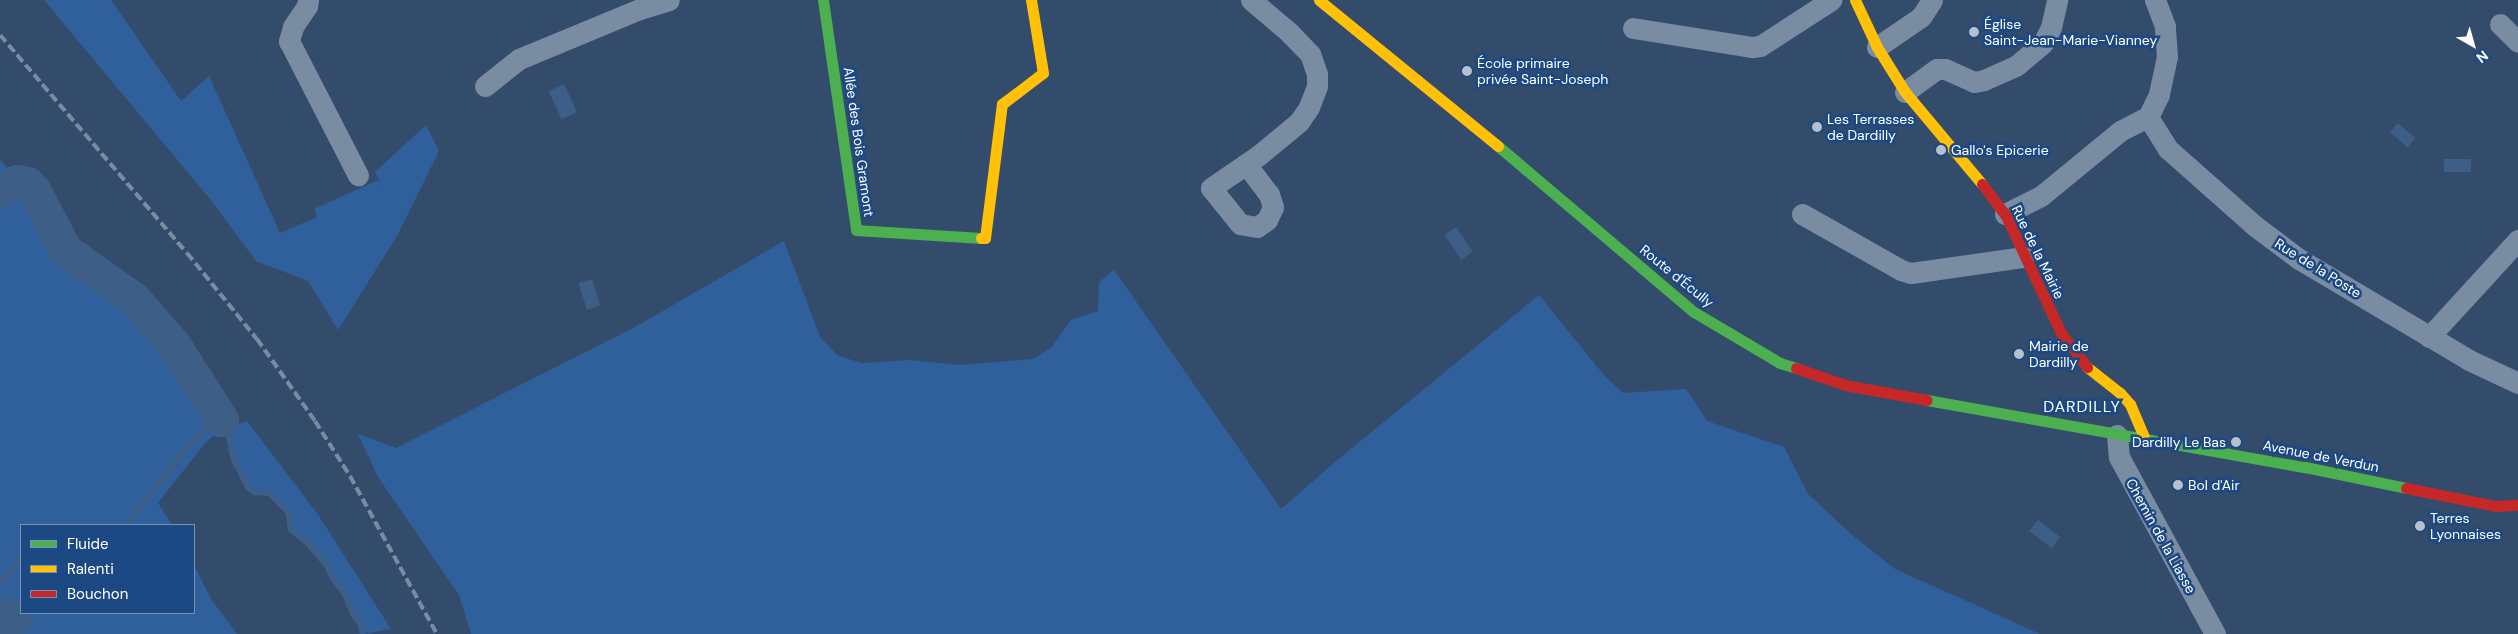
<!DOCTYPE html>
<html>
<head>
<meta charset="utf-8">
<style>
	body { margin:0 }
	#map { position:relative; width:2518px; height:634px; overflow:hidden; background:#334c6c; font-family:"DM Sans",sans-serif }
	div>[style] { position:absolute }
	.green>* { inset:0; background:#30609b }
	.water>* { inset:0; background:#3d5e87; transform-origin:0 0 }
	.stream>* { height:5.5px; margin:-2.75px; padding:0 2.75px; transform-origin:2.75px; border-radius:2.75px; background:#3d5e87 }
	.river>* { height:34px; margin:-17px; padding:0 17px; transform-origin:17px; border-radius:17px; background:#3d5e87 }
	.street>* { height:21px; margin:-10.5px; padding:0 10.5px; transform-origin:10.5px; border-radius:10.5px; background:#798ca2 }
	.fast>* { height:11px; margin:-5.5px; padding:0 5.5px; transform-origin:5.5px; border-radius:5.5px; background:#4caf50 }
	.slow>* { height:11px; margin:-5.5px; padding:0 5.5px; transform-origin:5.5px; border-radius:5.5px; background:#ffc107 }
	.jam>* { height:11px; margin:-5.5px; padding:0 5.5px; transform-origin:5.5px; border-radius:5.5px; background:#c62828 }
	.rail>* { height:4px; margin-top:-2px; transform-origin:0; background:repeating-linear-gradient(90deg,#7a8ca2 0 9px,transparent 0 13px) }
	.dots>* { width:14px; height:14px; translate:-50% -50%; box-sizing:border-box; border:2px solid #1c4983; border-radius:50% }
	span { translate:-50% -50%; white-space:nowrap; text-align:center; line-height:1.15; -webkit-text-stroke:5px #1c4983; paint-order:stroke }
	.poi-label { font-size:14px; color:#fff }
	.left { translate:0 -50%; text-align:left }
	.right { translate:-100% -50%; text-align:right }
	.street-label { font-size:14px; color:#fff }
	.quarter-label { font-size:16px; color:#fff; letter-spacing:1px }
	.legend { position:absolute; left:20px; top:524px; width:175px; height:90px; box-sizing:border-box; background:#1c4983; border:1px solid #7792b5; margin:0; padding:6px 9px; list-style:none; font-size:15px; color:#fff }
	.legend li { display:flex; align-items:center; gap:10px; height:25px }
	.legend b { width:25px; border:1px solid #7792b5 }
	.north { position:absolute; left:2448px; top:20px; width:50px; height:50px; -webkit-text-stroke:4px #1c4983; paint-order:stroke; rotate:142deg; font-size:14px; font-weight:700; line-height:20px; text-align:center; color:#fff }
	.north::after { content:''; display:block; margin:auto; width:18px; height:22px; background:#fff; clip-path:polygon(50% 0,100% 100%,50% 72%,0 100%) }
</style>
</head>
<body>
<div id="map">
	<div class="green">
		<div style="clip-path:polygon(44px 0,111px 0,181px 101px,209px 76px,280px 233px,317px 217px,314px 209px,378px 180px,383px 188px,375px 172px,426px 125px,439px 151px,397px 236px,338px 330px,308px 281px,256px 261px,210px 199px)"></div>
		<div style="clip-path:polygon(0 160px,21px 183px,28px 184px,35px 192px,66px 251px,134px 299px,145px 313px,159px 326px,175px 346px,226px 425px,205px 443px,158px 503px,172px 525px,21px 525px,21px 613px,194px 613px,194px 565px,211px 599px,237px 634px,0 634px)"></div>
		<div style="clip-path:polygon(62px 234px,133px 282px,153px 313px,136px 296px,78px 252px,70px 249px)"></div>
		<div style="clip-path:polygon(784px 241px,820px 337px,838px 356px,862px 363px,909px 360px,961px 365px,1033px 359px,1051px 348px,1071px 320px,1098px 311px,1099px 282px,1114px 270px,1281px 509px,1341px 457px,1539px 295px,1603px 374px,1623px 393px,1686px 389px,1707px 421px,1784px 447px,1808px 494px,1851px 534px,1895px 569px,2040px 634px,471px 634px,459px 595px,378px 477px,358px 434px,396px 448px,635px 327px)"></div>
		<div style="clip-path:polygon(247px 421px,317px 513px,391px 629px,363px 634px,361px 624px,353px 613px,345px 593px,333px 578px,328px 567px,309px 544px,291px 529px,289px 513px,270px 493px,255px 492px,248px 487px,234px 459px,228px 429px)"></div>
	</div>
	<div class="water">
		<div style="left:564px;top:84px;width:31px;height:17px;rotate:65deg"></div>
		<div style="left:2398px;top:123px;width:23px;height:12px;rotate:41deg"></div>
		<div style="left:2444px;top:159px;width:27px;height:13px"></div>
		<div style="left:1456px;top:227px;width:30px;height:14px;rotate:56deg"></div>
		<div style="left:592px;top:279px;width:28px;height:14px;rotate:73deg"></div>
		<div style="left:2038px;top:520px;width:28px;height:14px;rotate:38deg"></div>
		<div style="clip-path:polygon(9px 596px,21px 601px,21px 613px,30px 613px,35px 622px,34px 625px,21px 634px,0 634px,0 602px)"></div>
	</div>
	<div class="stream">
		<div style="left:126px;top:525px;width:108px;rotate:-51.8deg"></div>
		<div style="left:193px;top:440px;width:35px;rotate:-35deg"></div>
		<div style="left:222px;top:420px;width:11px;rotate:56deg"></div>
		<div style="left:228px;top:429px;width:31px;rotate:79deg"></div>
		<div style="left:234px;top:459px;width:31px;rotate:63deg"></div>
		<div style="left:248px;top:487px;width:9px;rotate:36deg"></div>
		<div style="left:255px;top:492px;width:15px;rotate:4deg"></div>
		<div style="left:270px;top:493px;width:28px;rotate:46deg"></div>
		<div style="left:289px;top:513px;width:16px;rotate:83deg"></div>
		<div style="left:291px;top:529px;width:23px;rotate:40deg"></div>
		<div style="left:309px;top:544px;width:30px;rotate:50deg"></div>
		<div style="left:328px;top:567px;width:12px;rotate:66deg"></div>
		<div style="left:333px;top:578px;width:19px;rotate:51deg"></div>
		<div style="left:345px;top:593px;width:22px;rotate:68deg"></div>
		<div style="left:353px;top:613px;width:14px;rotate:54deg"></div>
		<div style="left:361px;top:624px;width:10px;rotate:79deg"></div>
		<div style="left:0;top:584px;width:33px;rotate:-51deg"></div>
	</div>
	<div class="river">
		<div style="left:0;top:192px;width:20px;rotate:-30deg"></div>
		<div style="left:17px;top:182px;width:11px;rotate:10deg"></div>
		<div style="left:28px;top:184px;width:11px;rotate:49deg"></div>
		<div style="left:35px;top:192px;width:67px;rotate:62.3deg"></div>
		<div style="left:66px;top:251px;width:83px;rotate:35.2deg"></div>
		<div style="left:134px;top:299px;width:62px;rotate:48.9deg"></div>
		<div style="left:175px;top:346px;width:88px;rotate:57.6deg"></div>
	</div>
	<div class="street">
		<div style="left:308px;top:0;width:6px;rotate:99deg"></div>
		<div style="left:307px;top:6px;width:25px;rotate:124deg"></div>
		<div style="left:293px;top:27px;width:15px;rotate:106deg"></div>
		<div style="left:289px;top:41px;width:151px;rotate:62.8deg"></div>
		<div style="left:2500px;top:24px;width:25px;rotate:45deg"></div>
		<div style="left:1633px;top:28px;width:121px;rotate:9.1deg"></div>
		<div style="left:1752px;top:47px;width:8px;rotate:-7deg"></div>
		<div style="left:1760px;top:46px;width:85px;rotate:-32.9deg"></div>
		<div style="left:1877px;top:47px;width:53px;rotate:-34.3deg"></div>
		<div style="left:1921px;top:17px;width:20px;rotate:-57deg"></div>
		<div style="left:485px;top:86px;width:43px;rotate:-38.5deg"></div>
		<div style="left:519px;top:59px;width:131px;rotate:-22.5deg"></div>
		<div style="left:640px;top:9px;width:30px;rotate:-17deg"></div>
		<div style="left:1905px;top:92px;width:39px;rotate:-36deg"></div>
		<div style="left:1937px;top:69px;width:8px"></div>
		<div style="left:1945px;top:69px;width:32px;rotate:24deg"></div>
		<div style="left:1974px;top:82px;width:10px;rotate:-11deg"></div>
		<div style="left:1984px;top:80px;width:36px;rotate:-24deg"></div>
		<div style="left:2017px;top:65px;width:34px;rotate:-40deg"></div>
		<div style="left:2043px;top:43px;width:18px;rotate:-63deg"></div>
		<div style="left:2051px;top:27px;width:28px;rotate:-77deg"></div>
		<div style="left:2148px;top:117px;width:38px;rotate:58deg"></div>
		<div style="left:2168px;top:149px;width:116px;rotate:41.5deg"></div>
		<div style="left:2255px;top:226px;width:55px;rotate:36.9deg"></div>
		<div style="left:2299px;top:259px;width:198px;rotate:30.7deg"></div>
		<div style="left:2469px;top:360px;width:54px;rotate:25.1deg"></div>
		<div style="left:1246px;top:164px;width:38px;rotate:53deg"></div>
		<div style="left:1269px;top:194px;width:14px;rotate:73deg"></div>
		<div style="left:1273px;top:207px;width:14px;rotate:115deg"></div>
		<div style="left:1267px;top:220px;width:12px;rotate:145deg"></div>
		<div style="left:1257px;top:227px;width:17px;rotate:-170deg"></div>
		<div style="left:1240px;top:224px;width:46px;rotate:-128.9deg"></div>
		<div style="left:1211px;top:188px;width:42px;rotate:-34.4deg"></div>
		<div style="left:1246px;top:164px;width:16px;rotate:-35deg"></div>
		<div style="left:1259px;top:155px;width:52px;rotate:-39.5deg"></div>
		<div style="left:1299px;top:122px;width:18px;rotate:-56deg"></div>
		<div style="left:1309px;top:107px;width:22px;rotate:-69deg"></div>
		<div style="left:1317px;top:86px;width:12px;rotate:-90deg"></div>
		<div style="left:1317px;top:74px;width:21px;rotate:-109deg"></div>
		<div style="left:1310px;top:54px;width:29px;rotate:-134deg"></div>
		<div style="left:1290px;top:33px;width:51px;rotate:-139.8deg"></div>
		<div style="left:1802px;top:214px;width:114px;rotate:29.5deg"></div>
		<div style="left:1901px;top:270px;width:10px;rotate:17deg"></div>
		<div style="left:1911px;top:273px;width:114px;rotate:-8.1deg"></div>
		<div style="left:2005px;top:214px;width:40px;rotate:-26.6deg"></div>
		<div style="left:2041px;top:196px;width:102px;rotate:-39.4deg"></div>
		<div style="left:2120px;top:131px;width:31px;rotate:-27deg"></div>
		<div style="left:2148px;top:117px;width:25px;rotate:-64deg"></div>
		<div style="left:2159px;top:94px;width:38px;rotate:-78deg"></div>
		<div style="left:2167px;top:57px;width:31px;rotate:-94deg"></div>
		<div style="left:2165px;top:26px;width:28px;rotate:-111deg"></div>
		<div style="left:2429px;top:337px;width:132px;rotate:-47.5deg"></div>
		<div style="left:2117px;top:435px;width:22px;rotate:85deg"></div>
		<div style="left:2119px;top:457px;width:201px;rotate:61.5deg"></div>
	</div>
	<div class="fast">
		<div style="left:823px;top:0;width:232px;rotate:81.8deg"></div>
		<div style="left:856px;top:230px;width:125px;rotate:3.7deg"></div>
		<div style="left:1498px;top:146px;width:257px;rotate:40.3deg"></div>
		<div style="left:1694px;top:312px;width:100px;rotate:30.7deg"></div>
		<div style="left:1780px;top:363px;width:17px;rotate:17deg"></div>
		<div style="left:1927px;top:400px;width:384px;rotate:10.1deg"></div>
		<div style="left:2305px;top:467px;width:103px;rotate:11.7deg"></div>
	</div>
	<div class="slow">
		<div style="left:1319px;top:0;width:231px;rotate:39.2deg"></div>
		<div style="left:1855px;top:0;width:52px;rotate:64.9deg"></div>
		<div style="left:1877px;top:47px;width:53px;rotate:58.1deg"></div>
		<div style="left:1905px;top:92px;width:120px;rotate:50.1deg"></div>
		<div style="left:981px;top:238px;width:4px"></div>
		<div style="left:985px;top:238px;width:135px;rotate:-82.8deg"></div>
		<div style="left:1002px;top:104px;width:51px;rotate:-37.1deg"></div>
		<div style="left:1043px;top:73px;width:74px;rotate:-99.3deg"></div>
		<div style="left:2087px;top:367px;width:42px;rotate:38.2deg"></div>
		<div style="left:2120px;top:393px;width:15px;rotate:48deg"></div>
		<div style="left:2130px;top:404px;width:39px;rotate:67deg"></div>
	</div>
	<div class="jam">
		<div style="left:1982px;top:184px;width:38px;rotate:53deg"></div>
		<div style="left:2005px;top:214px;width:132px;rotate:64.8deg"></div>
		<div style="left:2061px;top:333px;width:43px;rotate:52.6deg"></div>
		<div style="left:1796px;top:368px;width:52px;rotate:19.1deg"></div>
		<div style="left:1845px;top:385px;width:83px;rotate:10.4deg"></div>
		<div style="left:2406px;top:488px;width:92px;rotate:11.3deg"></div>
		<div style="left:2496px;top:506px;width:22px;rotate:-3deg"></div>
	</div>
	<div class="rail">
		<div style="left:0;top:35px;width:287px;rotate:49.4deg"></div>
		<div style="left:187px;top:253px;width:111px;rotate:50.9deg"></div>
		<div style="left:257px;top:339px;width:100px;rotate:54.7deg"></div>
		<div style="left:315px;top:421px;width:65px;rotate:57.5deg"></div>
		<div style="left:350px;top:476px;width:180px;rotate:61.2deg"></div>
	</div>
	<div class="dots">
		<div style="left:1974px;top:32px;background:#b8c0cc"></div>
		<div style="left:1467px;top:71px;background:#b8c0cc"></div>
		<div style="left:1817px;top:127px;background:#b8c0cc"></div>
		<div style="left:1941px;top:150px;background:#b8c0cc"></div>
		<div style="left:2019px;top:354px;background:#b8c0cc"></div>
		<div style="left:2236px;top:442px;background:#b8c0cc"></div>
		<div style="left:2178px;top:485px;background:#b8c0cc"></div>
		<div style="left:2420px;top:526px;background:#b8c0cc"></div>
	</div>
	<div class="poi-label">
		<span class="left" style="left:1984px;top:32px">Église<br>Saint-Jean-Marie-Vianney</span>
		<span class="left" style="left:1477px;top:71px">École primaire<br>privée Saint-Joseph</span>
		<span class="left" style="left:1827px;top:127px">Les Terrasses<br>de Dardilly</span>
		<span class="left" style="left:1951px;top:150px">Gallo's Epicerie</span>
		<span class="left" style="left:2029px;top:354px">Mairie de<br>Dardilly</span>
		<span class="right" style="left:2226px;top:442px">Dardilly Le Bas</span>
		<span class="left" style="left:2188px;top:485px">Bol d'Air</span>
		<span class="left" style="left:2430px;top:526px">Terres<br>Lyonnaises</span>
	</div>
	<div class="street-label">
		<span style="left:859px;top:142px;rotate:82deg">Allée des Bois Gramont</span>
		<span style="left:2038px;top:252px;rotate:64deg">Rue de la Mairie</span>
		<span style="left:2318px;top:268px;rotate:32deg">Rue de la Poste</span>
		<span style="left:1677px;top:276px;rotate:39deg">Route d'Écully</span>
		<span style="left:2321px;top:456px;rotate:11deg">Avenue de Verdun</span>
		<span style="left:2161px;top:536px;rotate:61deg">Chemin de la Liasse</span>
	</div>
	<div class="quarter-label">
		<span style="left:2082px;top:407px">DARDILLY</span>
	</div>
	<ul class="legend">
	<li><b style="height:6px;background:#4caf50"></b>Fluide</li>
	<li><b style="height:6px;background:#ffc107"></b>Ralenti</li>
	<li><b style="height:6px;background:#c62828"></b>Bouchon</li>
	</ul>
	<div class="north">N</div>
</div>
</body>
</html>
